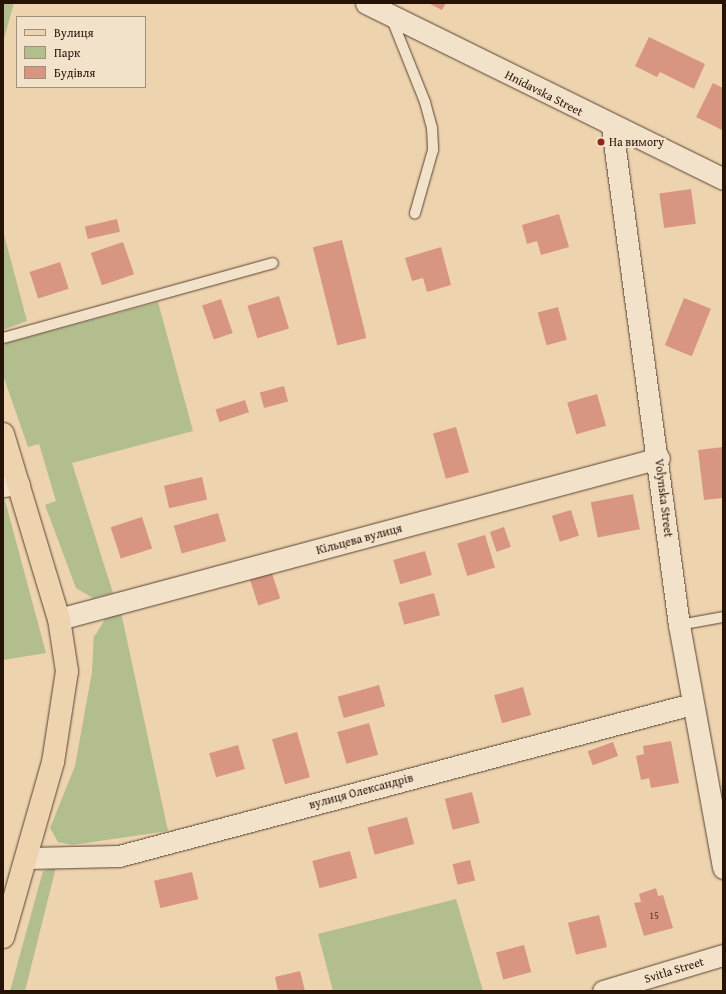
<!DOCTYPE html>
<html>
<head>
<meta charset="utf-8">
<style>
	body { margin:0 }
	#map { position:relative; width:726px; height:994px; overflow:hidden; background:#edd3ae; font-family:"Gentium Book Plus",serif }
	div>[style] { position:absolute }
	.green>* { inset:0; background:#b3be8e }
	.building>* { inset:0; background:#d89682; transform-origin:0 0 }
	.roads { filter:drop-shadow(0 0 1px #584232) drop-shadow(0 0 1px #584232) }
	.service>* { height:10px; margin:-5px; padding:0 5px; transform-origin:5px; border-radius:5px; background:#f3e2ca }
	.minor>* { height:21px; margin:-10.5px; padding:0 10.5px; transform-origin:10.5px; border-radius:10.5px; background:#f3e2ca }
	.primary>* { height:22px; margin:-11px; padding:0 11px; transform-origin:11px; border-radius:11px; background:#edd3ae }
	.dots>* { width:11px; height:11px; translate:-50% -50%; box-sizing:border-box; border:2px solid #f3e2ca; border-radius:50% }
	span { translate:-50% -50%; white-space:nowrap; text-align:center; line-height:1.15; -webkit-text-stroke:4px #f3e2ca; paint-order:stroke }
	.number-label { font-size:10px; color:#533326 }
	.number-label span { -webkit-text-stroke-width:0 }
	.street-label { font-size:12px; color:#271208 }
	.poi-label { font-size:12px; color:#271208 }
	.left { translate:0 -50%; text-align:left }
	.frame { position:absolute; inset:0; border:4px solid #271208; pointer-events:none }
	.legend { position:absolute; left:16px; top:16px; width:130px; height:72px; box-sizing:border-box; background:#f3e2ca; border:1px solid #a18f7c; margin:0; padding:5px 7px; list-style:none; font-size:12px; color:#271208 }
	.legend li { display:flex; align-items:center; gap:8px; height:20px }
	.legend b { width:20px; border:1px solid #a18f7c }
</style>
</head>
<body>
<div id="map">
	<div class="green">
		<div style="clip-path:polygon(3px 3px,14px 3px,3px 42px)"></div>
		<div style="clip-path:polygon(3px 231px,27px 321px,3px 330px)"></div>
		<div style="clip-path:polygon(158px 302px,193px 431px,72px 463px,113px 593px,93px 598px,76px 588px,45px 505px,56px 501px,39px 444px,28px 447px,3px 375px,3px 344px)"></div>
		<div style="clip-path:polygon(3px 493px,46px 653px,3px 660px)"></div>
		<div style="clip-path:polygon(121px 612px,168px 831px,72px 845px,58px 842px,50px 828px,75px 766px,92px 672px,94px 633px,95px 636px,105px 619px)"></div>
		<div style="clip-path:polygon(56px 867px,25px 991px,10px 991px,43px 871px)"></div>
		<div style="clip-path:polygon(456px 899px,483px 991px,333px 991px,318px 934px)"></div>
	</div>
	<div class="building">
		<div style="clip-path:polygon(428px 3px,446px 3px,442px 10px)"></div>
		<div style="clip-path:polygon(649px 37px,705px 64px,694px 89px,660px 72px,657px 77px,635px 66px)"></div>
		<div style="clip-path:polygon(713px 83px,723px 88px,722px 130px,696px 117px)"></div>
		<div style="left:691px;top:189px;width:35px;height:32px;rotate:82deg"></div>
		<div style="clip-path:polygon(559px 214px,569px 247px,541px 255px,537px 241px,527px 244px,522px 225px)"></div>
		<div style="left:117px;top:219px;width:13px;height:33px;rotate:77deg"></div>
		<div style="left:342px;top:240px;width:101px;height:30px;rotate:76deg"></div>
		<div style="left:123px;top:242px;width:34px;height:34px;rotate:71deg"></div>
		<div style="clip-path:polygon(441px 247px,451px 285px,427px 292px,423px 278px,412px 281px,405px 258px)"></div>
		<div style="left:60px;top:262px;width:28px;height:32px;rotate:72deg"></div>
		<div style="left:279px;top:296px;width:34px;height:33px;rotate:73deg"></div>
		<div style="left:684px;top:298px;width:29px;height:51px;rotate:22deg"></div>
		<div style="left:221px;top:299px;width:36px;height:20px;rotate:71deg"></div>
		<div style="left:558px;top:307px;width:34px;height:21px;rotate:75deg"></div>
		<div style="left:284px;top:386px;width:16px;height:25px;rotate:75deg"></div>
		<div style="left:597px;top:394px;width:33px;height:31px;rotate:74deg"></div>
		<div style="left:245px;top:400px;width:13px;height:31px;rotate:72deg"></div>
		<div style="left:456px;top:427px;width:47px;height:24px;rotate:74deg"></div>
		<div style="clip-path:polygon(723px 447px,723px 498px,704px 500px,698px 450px)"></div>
		<div style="left:202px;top:477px;width:23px;height:39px;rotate:77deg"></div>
		<div style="left:633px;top:494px;width:36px;height:43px;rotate:79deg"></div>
		<div style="left:571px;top:510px;width:27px;height:20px;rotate:73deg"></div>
		<div style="left:218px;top:513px;width:29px;height:46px;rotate:74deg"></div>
		<div style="left:142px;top:517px;width:33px;height:33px;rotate:72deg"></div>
		<div style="left:504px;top:527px;width:21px;height:15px;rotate:71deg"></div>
		<div style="left:485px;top:535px;width:34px;height:29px;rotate:73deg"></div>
		<div style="left:425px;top:551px;width:25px;height:33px;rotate:74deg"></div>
		<div style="left:270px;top:567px;width:33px;height:23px;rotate:72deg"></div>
		<div style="left:434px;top:593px;width:23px;height:37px;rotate:75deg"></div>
		<div style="left:379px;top:685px;width:22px;height:43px;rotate:74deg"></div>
		<div style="left:523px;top:687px;width:29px;height:30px;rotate:74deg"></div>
		<div style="left:369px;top:723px;width:33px;height:33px;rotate:74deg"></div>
		<div style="left:297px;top:732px;width:47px;height:26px;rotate:74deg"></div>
		<div style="clip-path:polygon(671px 741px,679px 783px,651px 788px,649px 778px,641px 780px,636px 756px,644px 754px,643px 746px)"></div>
		<div style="left:613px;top:742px;width:15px;height:27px;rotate:70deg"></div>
		<div style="left:238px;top:745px;width:25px;height:30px;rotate:74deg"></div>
		<div style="left:472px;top:792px;width:32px;height:28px;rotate:76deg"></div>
		<div style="left:407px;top:817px;width:28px;height:41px;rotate:75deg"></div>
		<div style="left:350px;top:851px;width:28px;height:39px;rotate:75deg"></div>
		<div style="left:470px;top:860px;width:21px;height:18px;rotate:76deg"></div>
		<div style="left:192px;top:872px;width:28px;height:39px;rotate:77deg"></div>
		<div style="clip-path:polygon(656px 888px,658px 896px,663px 895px,673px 928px,644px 936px,634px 903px,641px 902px,639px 894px)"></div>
		<div style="left:599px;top:915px;width:33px;height:32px;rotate:76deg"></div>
		<div style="left:524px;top:945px;width:28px;height:29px;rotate:75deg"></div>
		<div style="clip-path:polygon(300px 971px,305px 991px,278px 991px,275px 977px)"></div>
	</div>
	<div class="roads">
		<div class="service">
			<div style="left:391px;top:17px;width:92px;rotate:68.2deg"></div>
			<div style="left:425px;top:102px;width:27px;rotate:75deg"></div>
			<div style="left:432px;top:128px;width:22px;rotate:87deg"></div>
			<div style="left:433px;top:150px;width:66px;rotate:105.9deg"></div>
			<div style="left:3px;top:338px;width:280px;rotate:-15.5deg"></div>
			<div style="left:679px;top:625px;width:45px;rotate:-10.3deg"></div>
		</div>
		<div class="minor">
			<div style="left:366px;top:3px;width:398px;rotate:26.2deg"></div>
			<div style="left:612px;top:127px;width:502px;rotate:82.34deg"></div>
			<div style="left:679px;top:625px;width:247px;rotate:79.7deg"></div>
			<div style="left:3px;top:486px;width:16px;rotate:-7deg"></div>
			<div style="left:59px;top:619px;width:621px;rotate:-15.02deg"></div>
			<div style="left:28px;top:858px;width:91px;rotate:-1.3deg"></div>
			<div style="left:119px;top:856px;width:593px;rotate:-14.86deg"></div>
			<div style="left:603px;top:991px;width:125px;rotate:-16.7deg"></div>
		</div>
		<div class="primary">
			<div style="left:3px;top:434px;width:193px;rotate:73.2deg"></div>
			<div style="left:59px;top:619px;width:53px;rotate:81.3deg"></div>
			<div style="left:67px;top:671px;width:92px;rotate:98.7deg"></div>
			<div style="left:53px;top:762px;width:182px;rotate:105.9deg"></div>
		</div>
	</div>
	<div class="dots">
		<div style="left:601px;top:142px;background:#8f2418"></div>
	</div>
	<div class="number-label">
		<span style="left:654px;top:916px">15</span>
	</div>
	<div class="street-label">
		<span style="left:544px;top:93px;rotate:27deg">Hnidavska Street</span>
		<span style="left:664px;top:498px;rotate:83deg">Volynska Street</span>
		<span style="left:359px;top:539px;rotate:-15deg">Кільцева вулиця</span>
		<span style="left:361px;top:791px;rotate:-15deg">вулиця Олександрів</span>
		<span style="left:674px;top:970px;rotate:-17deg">Svitla Street</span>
	</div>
	<div class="poi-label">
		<span class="left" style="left:609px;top:142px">На вимогу</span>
	</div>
	<div class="frame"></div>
	<ul class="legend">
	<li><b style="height:5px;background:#edd3ae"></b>Вулиця</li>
	<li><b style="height:11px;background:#b3be8e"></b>Парк</li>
	<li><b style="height:11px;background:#d89682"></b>Будівля</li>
	</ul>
</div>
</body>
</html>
